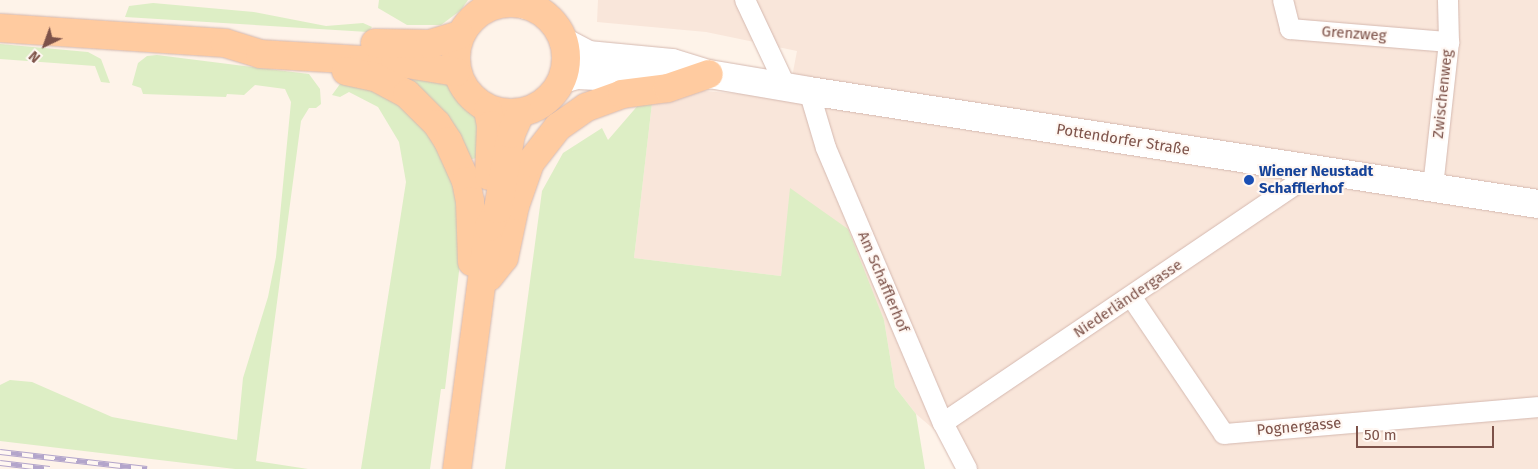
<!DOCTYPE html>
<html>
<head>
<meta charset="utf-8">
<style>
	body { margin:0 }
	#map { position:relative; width:1538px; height:469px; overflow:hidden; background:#fef3e9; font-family:"Fira Sans",sans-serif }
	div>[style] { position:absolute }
	.residential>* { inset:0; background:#f9e6da }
	.green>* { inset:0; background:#ddeec5 }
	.roads { filter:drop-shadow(0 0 1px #d5b9b0) drop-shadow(0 0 1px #d5b9b0) }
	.street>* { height:20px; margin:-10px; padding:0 10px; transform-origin:10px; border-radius:10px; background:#fff }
	.secondary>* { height:28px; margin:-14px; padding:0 14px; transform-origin:14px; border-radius:14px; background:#fff }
	.primary>* { height:28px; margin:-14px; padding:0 14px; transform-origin:14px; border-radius:14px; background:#ffcba0 }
	.primary>.ring { margin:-14px; padding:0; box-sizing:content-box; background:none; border:28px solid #ffcba0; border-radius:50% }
	.rail>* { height:5.5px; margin-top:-2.75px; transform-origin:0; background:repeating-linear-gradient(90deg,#fff7f2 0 11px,#b3a5cb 0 22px); box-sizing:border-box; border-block:1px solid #b3a5cb }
	.dots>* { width:14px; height:14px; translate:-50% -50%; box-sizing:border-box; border:2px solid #fff7f2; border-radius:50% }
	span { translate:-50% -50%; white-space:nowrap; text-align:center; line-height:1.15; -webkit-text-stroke:4px #fff7f2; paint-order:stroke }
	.street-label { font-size:15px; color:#7d5249 }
	.transit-label { font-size:15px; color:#164399; font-weight:700 }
	.left { translate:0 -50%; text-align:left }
	.north { position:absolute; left:20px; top:20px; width:50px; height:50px; -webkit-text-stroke:4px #fff7f2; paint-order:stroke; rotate:222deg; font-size:14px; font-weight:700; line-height:20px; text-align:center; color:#7d5249 }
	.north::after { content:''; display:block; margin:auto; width:18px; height:22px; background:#7d5249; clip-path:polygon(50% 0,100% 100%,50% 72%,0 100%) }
	.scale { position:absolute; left:1356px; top:426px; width:138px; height:22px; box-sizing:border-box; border:2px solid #7d5249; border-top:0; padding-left:6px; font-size:15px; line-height:18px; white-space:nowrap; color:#7d5249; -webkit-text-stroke:4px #fff7f2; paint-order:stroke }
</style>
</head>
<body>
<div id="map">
	<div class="residential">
		<div style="clip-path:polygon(598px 0,1538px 0,1538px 469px,964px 469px,951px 444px,916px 414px,895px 387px,884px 320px,791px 189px,781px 276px,634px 258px,652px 103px,681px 89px,788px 98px,797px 51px,706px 32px,597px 22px)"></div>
	</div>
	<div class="green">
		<div style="clip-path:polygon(379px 0,468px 0,461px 10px,441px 25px,407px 25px,378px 8px)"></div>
		<div style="clip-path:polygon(153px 3px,254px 12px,326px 26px,363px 23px,372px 27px,368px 32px,125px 17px,129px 6px)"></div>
		<div style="clip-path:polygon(0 44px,88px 52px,101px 59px,110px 83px,101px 82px,95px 66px,0 59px)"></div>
		<div style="clip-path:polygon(157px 55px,309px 74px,320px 89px,321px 104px,316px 108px,309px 108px,301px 121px,256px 461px,308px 469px,235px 469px,0 441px,0 385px,10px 380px,32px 382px,112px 417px,237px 440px,243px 378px,268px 297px,276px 257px,291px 102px,285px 89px,255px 85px,244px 95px,227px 94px,226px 97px,143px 94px,141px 88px,132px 85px,138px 63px,147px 56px)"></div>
		<div style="clip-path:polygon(400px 70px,451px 83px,479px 119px,482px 157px,467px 160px,407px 84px)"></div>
		<div style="clip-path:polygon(351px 80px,413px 111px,455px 178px,460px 263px,445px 389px,441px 389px,430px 469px,361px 469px,406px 182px,399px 142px,378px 107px,349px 92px,340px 97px,332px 95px,340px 84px)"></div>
		<div style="clip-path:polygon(646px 96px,652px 103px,634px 258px,781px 276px,790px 188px,848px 229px,884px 320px,895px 387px,916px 414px,925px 469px,505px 469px,542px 191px,563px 153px,602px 128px,608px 140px)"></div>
	</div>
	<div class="roads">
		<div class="street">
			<div style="left:745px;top:0;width:96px;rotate:64.8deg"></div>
			<div style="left:1283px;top:0;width:30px;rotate:76deg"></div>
			<div style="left:1290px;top:29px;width:160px;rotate:4.7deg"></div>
			<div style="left:809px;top:91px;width:59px;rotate:73.4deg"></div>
			<div style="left:826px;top:148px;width:299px;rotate:67deg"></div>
			<div style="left:943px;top:423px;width:52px;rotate:62.4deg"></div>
			<div style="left:1433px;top:187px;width:146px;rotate:-83.7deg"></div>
			<div style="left:1449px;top:42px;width:42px;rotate:-91.4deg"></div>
			<div style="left:1132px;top:298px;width:164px;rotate:55.9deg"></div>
			<div style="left:1224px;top:434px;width:315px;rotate:-4.9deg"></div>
			<div style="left:943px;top:423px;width:431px;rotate:-34.1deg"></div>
			<div style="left:1300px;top:181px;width:14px;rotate:-69deg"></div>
		</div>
		<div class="secondary">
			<div style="left:523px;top:0;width:6px;rotate:59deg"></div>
			<div style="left:491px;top:6px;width:6px;rotate:-81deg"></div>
			<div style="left:564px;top:42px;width:27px;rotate:28deg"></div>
			<div style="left:588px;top:55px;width:84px;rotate:5.4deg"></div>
			<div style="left:672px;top:63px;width:39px;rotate:17deg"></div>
			<div style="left:709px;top:74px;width:101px;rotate:9.6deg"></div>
			<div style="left:809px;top:91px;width:738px;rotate:8.81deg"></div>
			<div style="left:563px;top:79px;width:15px;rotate:-16deg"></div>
			<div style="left:577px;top:75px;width:84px;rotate:2.7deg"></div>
		</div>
		<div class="primary">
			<div class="ring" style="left:456px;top:3px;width:82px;height:82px"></div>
			<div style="left:0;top:28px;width:225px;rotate:3.8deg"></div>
			<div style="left:225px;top:43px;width:37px;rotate:17deg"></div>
			<div style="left:260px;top:54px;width:135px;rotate:3.4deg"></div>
			<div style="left:395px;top:62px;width:62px;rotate:9.3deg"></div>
			<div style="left:375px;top:43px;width:55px;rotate:1deg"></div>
			<div style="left:430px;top:44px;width:31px;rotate:-17deg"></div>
			<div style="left:346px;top:71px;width:30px;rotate:12deg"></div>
			<div style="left:375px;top:77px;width:36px;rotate:28deg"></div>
			<div style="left:407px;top:94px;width:42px;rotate:45deg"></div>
			<div style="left:437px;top:124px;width:20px;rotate:57deg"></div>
			<div style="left:448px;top:141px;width:44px;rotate:65.8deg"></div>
			<div style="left:466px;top:181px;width:20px;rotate:79deg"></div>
			<div style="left:470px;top:201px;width:61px;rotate:88.1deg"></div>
			<div style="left:488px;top:110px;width:15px;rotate:79deg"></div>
			<div style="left:491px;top:125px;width:51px;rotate:92.2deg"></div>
			<div style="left:489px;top:277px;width:24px;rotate:-52deg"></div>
			<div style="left:504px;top:258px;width:53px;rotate:-78.1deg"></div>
			<div style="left:515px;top:206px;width:46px;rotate:-70.8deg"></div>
			<div style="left:530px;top:163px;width:46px;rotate:-52.1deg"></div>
			<div style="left:558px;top:127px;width:35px;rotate:-35deg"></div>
			<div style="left:587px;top:107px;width:37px;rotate:-20deg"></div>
			<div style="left:622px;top:94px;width:46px;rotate:-7.4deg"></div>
			<div style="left:668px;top:88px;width:43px;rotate:-18.9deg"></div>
			<div style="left:457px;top:469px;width:244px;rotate:-82.5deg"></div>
			<div style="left:489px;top:227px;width:20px;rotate:-63deg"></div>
			<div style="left:498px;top:209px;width:76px;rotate:-80.2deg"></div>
			<div style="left:511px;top:134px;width:22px;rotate:-66deg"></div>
		</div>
	</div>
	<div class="rail">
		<div style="left:0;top:452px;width:148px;rotate:6.6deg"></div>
		<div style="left:0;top:463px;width:50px;rotate:6.8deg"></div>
	</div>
	<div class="dots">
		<div style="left:1249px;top:180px;background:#1a4fb4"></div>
	</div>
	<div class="street-label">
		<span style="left:1354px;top:34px;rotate:4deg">Grenzweg</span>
		<span style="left:1443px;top:94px;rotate:-84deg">Zwischenweg</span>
		<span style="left:1123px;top:140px;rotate:9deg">Pottendorfer Straße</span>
		<span style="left:883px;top:282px;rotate:67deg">Am Schafflerhof</span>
		<span style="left:1128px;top:299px;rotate:-34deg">Niederländergasse</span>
		<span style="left:1299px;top:427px;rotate:-5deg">Pognergasse</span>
	</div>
	<div class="transit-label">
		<span class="left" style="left:1259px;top:180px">Wiener Neustadt<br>Schafflerhof</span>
	</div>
	<div class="north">N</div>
	<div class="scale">50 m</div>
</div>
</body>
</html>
